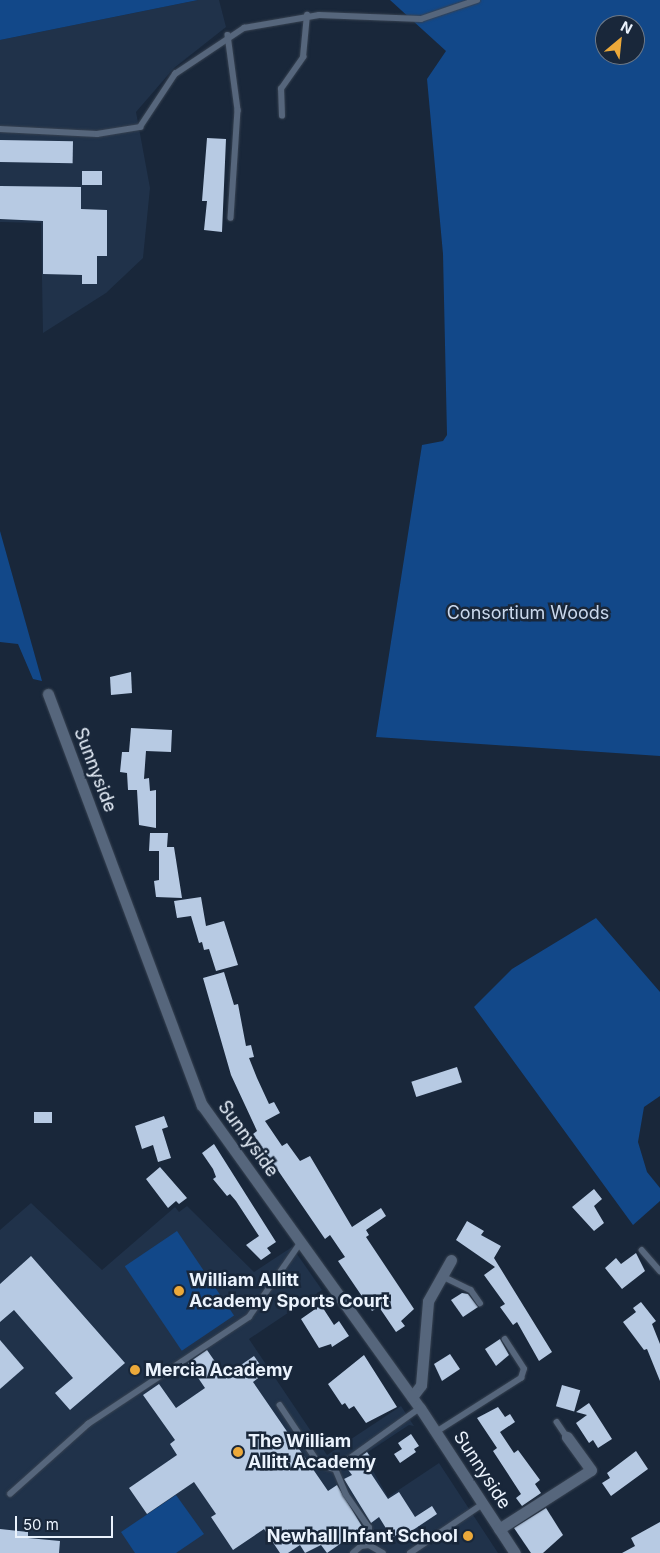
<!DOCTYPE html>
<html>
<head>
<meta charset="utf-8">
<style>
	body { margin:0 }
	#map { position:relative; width:660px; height:1553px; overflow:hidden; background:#19273a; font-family:Inter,sans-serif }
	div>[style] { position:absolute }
	.built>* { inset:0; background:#20324a }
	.green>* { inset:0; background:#124889; transform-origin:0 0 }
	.building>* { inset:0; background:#b7cae3; transform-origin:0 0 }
	.roads { filter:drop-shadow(0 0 1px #374251) drop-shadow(0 0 1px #374251) }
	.service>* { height:5.5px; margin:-2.75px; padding:0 2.75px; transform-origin:2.75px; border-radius:2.75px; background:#56667c }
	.minor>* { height:11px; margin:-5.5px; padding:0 5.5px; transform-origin:5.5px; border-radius:5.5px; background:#56667c }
	.dots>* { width:14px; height:14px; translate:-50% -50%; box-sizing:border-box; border:2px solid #19273a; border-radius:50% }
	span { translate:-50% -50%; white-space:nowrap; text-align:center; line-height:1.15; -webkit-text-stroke:5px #19273a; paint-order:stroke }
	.park-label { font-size:18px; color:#cbd9ed }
	.street-label { font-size:18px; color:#ebf3fd }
	.poi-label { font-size:18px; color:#ebf3fd; font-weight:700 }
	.left { translate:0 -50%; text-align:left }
	.right { translate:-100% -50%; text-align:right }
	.north { position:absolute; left:595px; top:15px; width:50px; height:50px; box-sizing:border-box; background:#19273a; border:1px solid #6d7988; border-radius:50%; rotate:28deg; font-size:14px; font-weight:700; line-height:20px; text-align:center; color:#ebf3fd }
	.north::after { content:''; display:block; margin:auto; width:18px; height:22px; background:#eca93a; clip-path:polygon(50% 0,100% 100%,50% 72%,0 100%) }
	.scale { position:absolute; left:15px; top:1516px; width:98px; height:22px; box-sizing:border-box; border:2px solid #ebf3fd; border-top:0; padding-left:6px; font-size:15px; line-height:18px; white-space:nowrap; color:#ebf3fd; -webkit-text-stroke:4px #19273a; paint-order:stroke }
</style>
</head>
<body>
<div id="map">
	<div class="built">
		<div style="clip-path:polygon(198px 0,219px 0,226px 27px,174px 68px,136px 112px,150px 188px,143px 258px,106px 293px,43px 333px,41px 223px,0 222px,0 40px)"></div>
		<div style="clip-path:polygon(31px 1203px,102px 1270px,175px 1207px,179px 1212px,187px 1206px,254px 1272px,292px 1247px,322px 1290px,249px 1339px,327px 1455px,401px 1406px,414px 1426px,409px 1425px,368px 1452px,377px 1465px,372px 1469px,388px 1497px,439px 1463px,498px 1553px,0 1553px,0 1230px)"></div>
	</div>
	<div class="green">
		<div style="clip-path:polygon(0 0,198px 0,0 40px)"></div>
		<div style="clip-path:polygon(evenodd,390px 0,660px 0,660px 756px,376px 737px,422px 445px,443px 441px,447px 435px,443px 254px,427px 79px,446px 51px,390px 0,605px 25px,635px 25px,635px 55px,605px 55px,605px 25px)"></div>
		<div style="clip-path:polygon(0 531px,42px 681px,33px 679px,18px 644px,0 642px)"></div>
		<div style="clip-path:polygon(596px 918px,660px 992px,660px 1096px,644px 1107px,638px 1142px,647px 1172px,660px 1188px,660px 1201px,633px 1225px,474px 1007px,512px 969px)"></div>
		<div style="left:177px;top:1231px;width:102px;height:63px;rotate:56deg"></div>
		<div style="clip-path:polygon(176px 1495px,204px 1534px,176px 1553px,135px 1553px,121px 1532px)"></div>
	</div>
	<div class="building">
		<div style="clip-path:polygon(207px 138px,226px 139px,222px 232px,204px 230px,207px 201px,202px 201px)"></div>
		<div style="left:0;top:140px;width:73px;height:22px;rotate:1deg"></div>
		<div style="left:82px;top:171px;width:20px;height:14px"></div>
		<div style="clip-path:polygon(0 186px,81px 187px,81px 209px,107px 210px,107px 256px,97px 256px,97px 284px,82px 284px,82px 275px,43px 274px,43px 221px,0 219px)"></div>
		<div style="clip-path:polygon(131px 672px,132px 693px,111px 695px,110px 677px)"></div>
		<div style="clip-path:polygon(131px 728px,172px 730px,171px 752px,146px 751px,144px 779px,149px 778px,150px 791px,156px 790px,156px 828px,139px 825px,137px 790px,128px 790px,127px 773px,120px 772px,122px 752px,129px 752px)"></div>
		<div style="clip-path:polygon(150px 833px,168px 833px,167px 847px,174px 847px,182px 898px,156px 897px,154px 881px,159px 880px,159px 851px,149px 851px)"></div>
		<div style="clip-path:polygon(201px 897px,206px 926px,224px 921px,238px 965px,216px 971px,209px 949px,204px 950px,202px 942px,199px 943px,191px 916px,177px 918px,174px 901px)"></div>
		<div style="clip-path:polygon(224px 972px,234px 1005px,238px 1004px,246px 1046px,251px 1045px,254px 1057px,249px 1058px,257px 1078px,269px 1104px,274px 1102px,280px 1113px,265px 1121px,282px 1146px,287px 1143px,300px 1161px,310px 1156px,352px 1227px,381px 1208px,386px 1216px,366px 1230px,369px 1235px,366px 1237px,414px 1309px,401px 1321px,405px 1326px,396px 1332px,379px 1307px,372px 1311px,338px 1261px,345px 1257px,330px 1235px,325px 1239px,253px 1134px,257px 1131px,231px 1075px,203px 978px)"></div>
		<div style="left:457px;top:1067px;width:16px;height:48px;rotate:72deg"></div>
		<div style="left:34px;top:1112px;width:18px;height:11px"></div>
		<div style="clip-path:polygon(164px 1116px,168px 1127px,162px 1129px,171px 1158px,158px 1162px,153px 1145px,142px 1149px,135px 1126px)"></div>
		<div style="clip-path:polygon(214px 1144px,276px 1242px,267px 1248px,271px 1253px,261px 1260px,246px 1245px,259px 1236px,236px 1201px,230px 1194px,227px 1196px,213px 1179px,216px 1177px,213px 1169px,202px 1153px)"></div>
		<div style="clip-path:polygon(160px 1167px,187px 1198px,179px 1204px,176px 1201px,168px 1208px,146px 1179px)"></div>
		<div style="clip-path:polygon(594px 1189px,602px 1199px,594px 1206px,604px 1223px,594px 1231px,572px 1207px)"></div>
		<div style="clip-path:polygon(467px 1221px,484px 1231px,481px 1235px,501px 1246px,494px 1258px,552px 1352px,539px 1361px,517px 1322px,513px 1325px,500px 1307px,505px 1304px,484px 1275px,495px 1267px,456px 1240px)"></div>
		<div style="clip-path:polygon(636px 1253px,645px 1271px,622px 1289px,605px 1268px,616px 1258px,621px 1264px)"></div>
		<div style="clip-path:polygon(31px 1256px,125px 1363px,70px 1410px,55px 1393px,73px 1378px,14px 1310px,0 1322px,0 1284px)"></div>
		<div style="clip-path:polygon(462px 1293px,468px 1294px,478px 1307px,463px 1317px,451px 1300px)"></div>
		<div style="clip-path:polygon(641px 1302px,656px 1321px,652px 1324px,660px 1344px,660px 1381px,647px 1349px,644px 1350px,623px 1322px,636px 1312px,633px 1308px)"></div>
		<div style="clip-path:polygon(321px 1305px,334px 1325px,339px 1321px,349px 1336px,332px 1347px,331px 1344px,319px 1348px,301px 1319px)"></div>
		<div style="clip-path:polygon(500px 1339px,509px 1355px,496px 1366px,485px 1349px)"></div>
		<div style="clip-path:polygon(0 1340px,24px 1368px,0 1389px)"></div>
		<div style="clip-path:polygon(207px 1350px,225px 1376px,254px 1356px,263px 1369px,260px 1371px,262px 1375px,253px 1382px,328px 1491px,337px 1485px,363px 1528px,327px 1553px,321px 1545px,305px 1553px,300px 1545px,288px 1553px,280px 1553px,264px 1529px,233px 1550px,211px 1517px,216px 1514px,194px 1482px,147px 1514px,129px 1488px,177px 1455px,170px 1444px,175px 1440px,143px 1395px,159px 1384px,176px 1408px,205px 1388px,188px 1363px)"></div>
		<div style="clip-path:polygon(450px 1354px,460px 1369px,442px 1381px,434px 1364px)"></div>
		<div style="clip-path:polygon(364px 1355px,397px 1407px,366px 1423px,354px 1406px,349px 1409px,345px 1403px,342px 1405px,328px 1384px)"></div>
		<div style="left:562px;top:1385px;width:19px;height:22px;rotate:16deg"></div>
		<div style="clip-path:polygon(589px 1403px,612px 1439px,598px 1448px,593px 1440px,589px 1443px,576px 1423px,587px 1415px,576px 1412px)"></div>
		<div style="clip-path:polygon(498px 1407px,505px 1417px,510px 1414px,515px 1422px,500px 1432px,514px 1453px,518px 1450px,540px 1480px,535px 1484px,541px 1493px,522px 1506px,516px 1498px,521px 1494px,493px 1451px,497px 1448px,477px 1418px)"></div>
		<div style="clip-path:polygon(411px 1434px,419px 1446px,414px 1449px,416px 1452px,400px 1463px,394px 1454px,402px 1449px,398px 1443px)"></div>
		<div style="clip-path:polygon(636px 1451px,648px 1469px,611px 1496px,602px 1483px,610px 1478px,607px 1473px)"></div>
		<div style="clip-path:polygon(367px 1452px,375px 1464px,368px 1469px,388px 1499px,399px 1492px,415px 1517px,432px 1506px,437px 1514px,407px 1534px,405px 1530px,392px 1538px,379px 1517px,371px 1523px,344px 1479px,352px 1475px,346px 1467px)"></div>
		<div style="clip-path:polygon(546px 1508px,563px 1535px,543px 1553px,531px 1553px,514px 1528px)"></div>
		<div style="clip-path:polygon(660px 1522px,660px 1553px,622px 1553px,635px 1546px,631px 1538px)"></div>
		<div style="clip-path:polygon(0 1529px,28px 1532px,28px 1538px,60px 1541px,59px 1553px,0 1553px)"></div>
	</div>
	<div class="roads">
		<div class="service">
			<div style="left:228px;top:35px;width:76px;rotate:82.4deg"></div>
			<div style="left:238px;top:110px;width:108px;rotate:93.7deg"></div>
			<div style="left:282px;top:116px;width:27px;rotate:-92deg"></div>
			<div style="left:281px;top:89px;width:39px;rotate:-55deg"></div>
			<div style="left:303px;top:57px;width:42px;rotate:-84.6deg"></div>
			<div style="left:0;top:129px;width:97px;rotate:3deg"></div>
			<div style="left:97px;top:134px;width:44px;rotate:-9.2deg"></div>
			<div style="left:140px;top:127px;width:64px;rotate:-56.6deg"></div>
			<div style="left:175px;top:74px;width:83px;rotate:-33.7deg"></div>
			<div style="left:244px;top:28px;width:76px;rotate:-9.8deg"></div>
			<div style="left:319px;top:15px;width:102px;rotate:2.2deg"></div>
			<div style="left:421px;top:19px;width:59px;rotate:-18.7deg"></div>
			<div style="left:642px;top:1250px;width:28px;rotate:49deg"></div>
			<div style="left:442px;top:1276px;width:32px;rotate:26deg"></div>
			<div style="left:471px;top:1290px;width:16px;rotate:55deg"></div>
			<div style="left:280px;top:1405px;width:72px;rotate:56.3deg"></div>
			<div style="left:320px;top:1465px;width:16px;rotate:15deg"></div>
			<div style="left:557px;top:1422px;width:18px;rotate:56deg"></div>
			<div style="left:436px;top:1432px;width:101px;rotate:-32.4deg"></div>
			<div style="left:521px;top:1378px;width:9px;rotate:-72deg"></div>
			<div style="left:524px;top:1369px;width:35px;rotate:-123deg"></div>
			<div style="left:10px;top:1494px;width:105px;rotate:-41.9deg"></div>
			<div style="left:88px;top:1424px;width:193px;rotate:-33.6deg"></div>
			<div style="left:249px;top:1317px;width:91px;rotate:-55.3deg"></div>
			<div style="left:369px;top:1545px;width:17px;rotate:-90deg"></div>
			<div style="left:369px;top:1528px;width:40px;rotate:-124.9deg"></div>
			<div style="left:346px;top:1495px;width:28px;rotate:-113deg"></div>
			<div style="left:335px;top:1469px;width:105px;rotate:-35.7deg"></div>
			<div style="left:353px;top:1553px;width:11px;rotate:-41deg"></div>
			<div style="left:361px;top:1546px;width:8px;rotate:-7deg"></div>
			<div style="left:369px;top:1545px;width:16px;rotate:30deg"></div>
			<div style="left:410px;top:1553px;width:88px;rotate:-33.9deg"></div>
		</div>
		<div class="minor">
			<div style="left:48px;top:694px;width:439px;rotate:69.5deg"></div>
			<div style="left:202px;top:1105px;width:373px;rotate:54.3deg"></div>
			<div style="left:420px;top:1408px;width:173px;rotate:56.8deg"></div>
			<div style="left:412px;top:1397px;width:15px;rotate:-53deg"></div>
			<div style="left:421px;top:1385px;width:84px;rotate:-85.2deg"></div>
			<div style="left:428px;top:1301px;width:47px;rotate:-60.7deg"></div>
			<div style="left:499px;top:1529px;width:109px;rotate:-32.7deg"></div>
			<div style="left:591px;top:1470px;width:41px;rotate:-126deg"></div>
		</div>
	</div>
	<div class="dots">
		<div style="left:179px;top:1291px;background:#eca93a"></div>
		<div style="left:135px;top:1370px;background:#eca93a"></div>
		<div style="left:238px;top:1452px;background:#eca93a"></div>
		<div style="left:468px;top:1536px;background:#eca93a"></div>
	</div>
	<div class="park-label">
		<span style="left:528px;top:613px">Consortium Woods</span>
	</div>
	<div class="street-label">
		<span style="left:95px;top:770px;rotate:69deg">Sunnyside</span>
		<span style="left:248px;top:1139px;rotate:54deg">Sunnyside</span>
		<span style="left:482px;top:1470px;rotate:57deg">Sunnyside</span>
	</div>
	<div class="poi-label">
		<span class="left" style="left:189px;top:1291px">William Allitt<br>Academy Sports Court</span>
		<span class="left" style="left:145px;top:1370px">Mercia Academy</span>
		<span class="left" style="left:248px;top:1452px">The William<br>Allitt Academy</span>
		<span class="right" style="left:458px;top:1536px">Newhall Infant School</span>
	</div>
	<div class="north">N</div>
	<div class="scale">50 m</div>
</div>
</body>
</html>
